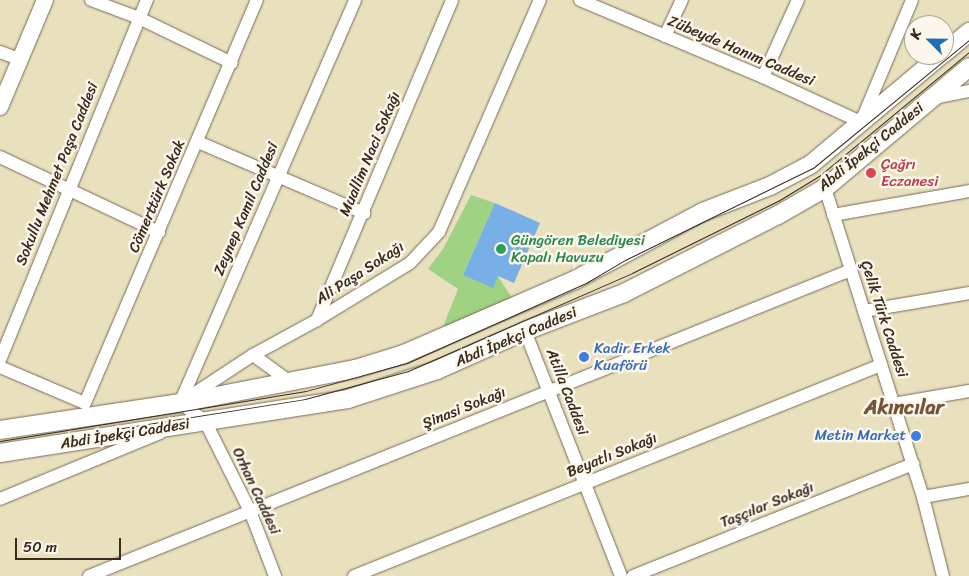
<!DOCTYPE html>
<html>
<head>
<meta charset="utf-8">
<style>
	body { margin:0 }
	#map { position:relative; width:969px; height:576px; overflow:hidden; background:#e9e1be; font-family:Sriracha,sans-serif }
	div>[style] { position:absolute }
	.green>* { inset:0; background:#9fd383 }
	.water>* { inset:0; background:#77afe6 }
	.roads { filter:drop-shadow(0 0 1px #786a56) drop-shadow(0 0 1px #786a56) }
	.minor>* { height:12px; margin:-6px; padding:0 6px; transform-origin:6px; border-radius:6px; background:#fff }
	.tertiary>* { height:16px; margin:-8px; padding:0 8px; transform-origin:8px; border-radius:8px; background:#fff }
	.secondary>* { height:18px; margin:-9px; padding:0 9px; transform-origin:9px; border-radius:9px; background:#fff }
	.tram>* { height:1px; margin:-0.5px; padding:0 0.5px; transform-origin:0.5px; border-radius:0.5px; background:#3b2a1e }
	.dots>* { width:14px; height:14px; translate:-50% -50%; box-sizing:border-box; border:2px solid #fbf7ec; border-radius:50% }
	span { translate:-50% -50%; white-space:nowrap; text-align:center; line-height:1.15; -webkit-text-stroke:5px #fbf7ec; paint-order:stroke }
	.street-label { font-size:15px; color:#3b2a1e }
	.health-label { font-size:15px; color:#be3a42 }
	.left { translate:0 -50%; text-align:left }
	.leisure-label { font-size:15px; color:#27864d }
	.shop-label { font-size:15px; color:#366cbe }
	.right { translate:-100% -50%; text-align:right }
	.district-label { font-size:20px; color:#76543c; font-weight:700 }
	.north { position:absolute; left:904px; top:15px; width:50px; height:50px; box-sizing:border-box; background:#fbf7ec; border:1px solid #aea59a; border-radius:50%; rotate:293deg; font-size:14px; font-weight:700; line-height:20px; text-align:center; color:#3b2a1e }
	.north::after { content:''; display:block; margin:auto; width:18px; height:22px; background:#1f6fb2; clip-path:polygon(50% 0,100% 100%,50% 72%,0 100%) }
	.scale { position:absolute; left:15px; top:538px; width:106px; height:22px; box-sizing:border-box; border:2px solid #3b2a1e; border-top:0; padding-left:6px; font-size:15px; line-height:18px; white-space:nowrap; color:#3b2a1e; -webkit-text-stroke:4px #fbf7ec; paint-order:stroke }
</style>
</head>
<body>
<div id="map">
	<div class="green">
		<div style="clip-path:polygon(471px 195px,495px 203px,463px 275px,498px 276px,513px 300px,440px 334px,458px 289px,428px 269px,443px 249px)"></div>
	</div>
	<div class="water">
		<div style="clip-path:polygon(495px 203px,540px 223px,514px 283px,498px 276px,493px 288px,463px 275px)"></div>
	</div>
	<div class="roads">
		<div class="minor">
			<div style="left:91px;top:0;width:51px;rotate:20.6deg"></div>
			<div style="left:139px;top:18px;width:103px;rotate:25.8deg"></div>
			<div style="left:580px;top:0;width:199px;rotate:22.8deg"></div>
			<div style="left:763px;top:77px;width:108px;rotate:24.7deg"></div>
			<div style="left:861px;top:122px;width:132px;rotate:-67.3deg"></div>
			<div style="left:665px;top:36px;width:40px;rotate:-65deg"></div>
			<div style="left:0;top:52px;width:20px;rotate:20deg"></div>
			<div style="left:763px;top:77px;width:85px;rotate:-65.6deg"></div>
			<div style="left:933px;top:98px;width:37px;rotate:-11deg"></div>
			<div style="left:198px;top:142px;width:181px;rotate:23.2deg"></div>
			<div style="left:0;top:157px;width:176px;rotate:25.3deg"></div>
			<div style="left:825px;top:188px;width:324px;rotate:72.4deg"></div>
			<div style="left:923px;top:497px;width:81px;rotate:75.8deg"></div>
			<div style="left:833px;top:215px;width:138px;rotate:-10deg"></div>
			<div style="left:864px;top:311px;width:107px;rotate:-9.7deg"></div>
			<div style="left:317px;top:320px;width:347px;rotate:-67.1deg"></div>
			<div style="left:525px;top:331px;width:263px;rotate:68.6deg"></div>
			<div style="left:253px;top:355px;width:46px;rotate:36.1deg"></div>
			<div style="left:0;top:360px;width:389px;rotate:-67.8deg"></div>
			<div style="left:0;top:367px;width:92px;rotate:23deg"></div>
			<div style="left:85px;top:403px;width:438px;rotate:-66.9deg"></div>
			<div style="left:186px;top:399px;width:80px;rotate:-33.3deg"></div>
			<div style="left:253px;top:355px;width:73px;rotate:-28.7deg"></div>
			<div style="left:317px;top:320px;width:109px;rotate:-31.5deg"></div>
			<div style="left:410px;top:263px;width:42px;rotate:-46.9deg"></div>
			<div style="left:439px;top:232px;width:253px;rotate:-66.5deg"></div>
			<div style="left:893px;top:404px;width:77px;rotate:-9.7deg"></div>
			<div style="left:923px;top:497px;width:47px;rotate:-9.9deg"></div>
			<div style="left:0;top:499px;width:173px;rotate:-22.4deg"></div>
			<div style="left:89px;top:576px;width:821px;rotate:-21.88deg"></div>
			<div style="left:275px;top:576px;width:70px;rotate:-111deg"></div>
			<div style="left:250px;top:511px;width:101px;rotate:-116.6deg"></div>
			<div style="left:205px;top:421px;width:31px;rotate:-144deg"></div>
			<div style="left:180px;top:403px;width:439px;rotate:-66.5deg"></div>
			<div style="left:354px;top:576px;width:568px;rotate:-21.82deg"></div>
			<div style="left:633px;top:576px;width:302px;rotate:-21.8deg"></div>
		</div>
		<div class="tertiary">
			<div style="left:0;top:107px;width:116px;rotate:-67.2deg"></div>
		</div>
		<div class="secondary">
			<div style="left:944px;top:53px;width:33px;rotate:-40deg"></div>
			<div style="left:0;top:430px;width:182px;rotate:-8.5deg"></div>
			<div style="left:180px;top:403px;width:178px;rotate:-11deg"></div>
			<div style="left:355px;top:369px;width:51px;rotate:-17deg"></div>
			<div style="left:404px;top:354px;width:186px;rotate:-23.4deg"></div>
			<div style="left:575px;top:280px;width:145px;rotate:-28deg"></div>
			<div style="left:703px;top:212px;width:72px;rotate:-21.2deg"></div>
			<div style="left:770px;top:186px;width:45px;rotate:-27.7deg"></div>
			<div style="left:810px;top:165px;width:171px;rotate:-40deg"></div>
			<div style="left:0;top:453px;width:352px;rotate:-8.8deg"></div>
			<div style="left:348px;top:399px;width:94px;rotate:-18deg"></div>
			<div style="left:437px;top:370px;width:96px;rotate:-23.9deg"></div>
			<div style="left:525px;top:331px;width:106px;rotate:-21deg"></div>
			<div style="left:624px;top:293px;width:173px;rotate:-26.9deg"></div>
			<div style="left:778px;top:215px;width:54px;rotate:-29.9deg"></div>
			<div style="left:825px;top:188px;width:188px;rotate:-40deg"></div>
		</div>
	</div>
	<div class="tram">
		<div style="left:116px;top:429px;width:191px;rotate:-9deg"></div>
		<div style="left:305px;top:399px;width:107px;rotate:-15.2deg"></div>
		<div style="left:408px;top:371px;width:244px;rotate:-23.6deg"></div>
		<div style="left:632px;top:273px;width:163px;rotate:-26.3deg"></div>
		<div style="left:778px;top:201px;width:48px;rotate:-31.4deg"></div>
		<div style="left:819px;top:176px;width:195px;rotate:-39.6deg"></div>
		<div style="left:0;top:441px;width:310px;rotate:-9.3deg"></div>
		<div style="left:306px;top:391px;width:105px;rotate:-15.5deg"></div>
		<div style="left:407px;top:363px;width:196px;rotate:-24.1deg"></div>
		<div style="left:586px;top:283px;width:45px;rotate:-30.5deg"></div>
		<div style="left:625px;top:260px;width:209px;rotate:-26.1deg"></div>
		<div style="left:813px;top:168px;width:202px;rotate:-39.4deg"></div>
	</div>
	<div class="dots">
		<div style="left:871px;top:173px;background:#e0444e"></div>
		<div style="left:501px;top:249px;background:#2e9e5b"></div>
		<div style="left:584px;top:357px;background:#3f7fe0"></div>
		<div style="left:916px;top:436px;background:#3f7fe0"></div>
	</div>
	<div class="street-label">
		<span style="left:741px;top:51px;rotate:23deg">Zübeyde Hanım Caddesi</span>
		<span style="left:871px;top:147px;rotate:-39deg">Abdi İpekçi Caddesi</span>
		<span style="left:370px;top:154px;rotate:-67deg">Muallim Naci Sokağı</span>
		<span style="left:57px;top:174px;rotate:-68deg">Sokullu Mehmet Paşa Caddesi</span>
		<span style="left:157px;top:196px;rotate:-67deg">Cömerttürk Sokak</span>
		<span style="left:246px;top:209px;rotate:-67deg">Zeynep Kamil Caddesi</span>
		<span style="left:360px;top:273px;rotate:-33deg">Ali Paşa Sokağı</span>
		<span style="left:884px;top:319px;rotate:72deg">Çelik Türk Caddesi</span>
		<span style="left:516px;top:337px;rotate:-23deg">Abdi İpekçi Caddesi</span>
		<span style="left:567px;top:392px;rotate:69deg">Atilla Caddesi</span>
		<span style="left:464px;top:408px;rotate:-22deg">Şinasi Sokağı</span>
		<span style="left:125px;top:434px;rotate:-9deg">Abdi İpekçi Caddesi</span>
		<span style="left:612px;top:455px;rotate:-22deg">Beyatlı Sokağı</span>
		<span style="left:256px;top:491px;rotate:65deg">Orhan Caddesi</span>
		<span style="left:767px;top:505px;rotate:-22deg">Taşçılar Sokağı</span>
	</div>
	<div class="health-label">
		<span class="left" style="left:881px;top:173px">Çağrı<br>Eczanesi</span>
	</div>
	<div class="leisure-label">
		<span class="left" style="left:511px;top:249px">Güngören Belediyesi<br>Kapalı Havuzu</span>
	</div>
	<div class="shop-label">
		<span class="left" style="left:594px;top:357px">Kadir Erkek<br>Kuaförü</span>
		<span class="right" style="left:906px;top:436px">Metin Market</span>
	</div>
	<div class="district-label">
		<span style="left:904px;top:407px">Akıncılar</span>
	</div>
	<div class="north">K</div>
	<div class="scale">50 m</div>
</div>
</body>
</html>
